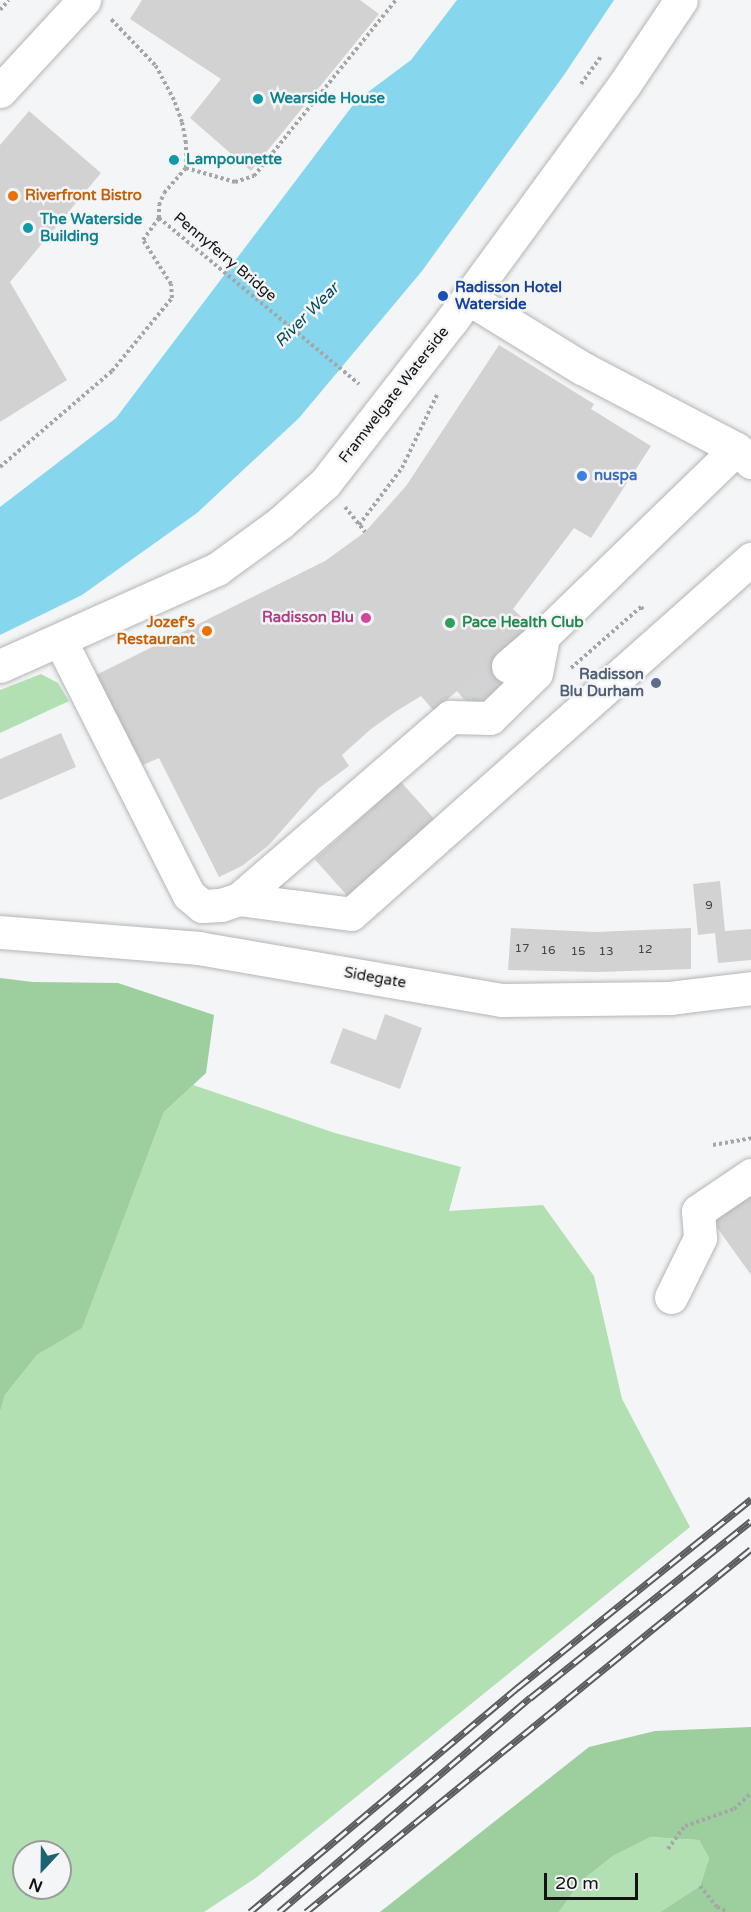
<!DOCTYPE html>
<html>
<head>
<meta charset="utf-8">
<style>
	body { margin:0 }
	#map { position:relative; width:751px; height:1912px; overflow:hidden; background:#f4f5f6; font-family:"Varela Round",sans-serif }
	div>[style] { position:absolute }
	.green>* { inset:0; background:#b3e0b3 }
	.forest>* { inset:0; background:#9dcf9e }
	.water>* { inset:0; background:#86d7ee }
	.building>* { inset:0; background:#d3d2d3; transform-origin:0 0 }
	.minor-tunnel>* { height:33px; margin-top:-16.5px; transform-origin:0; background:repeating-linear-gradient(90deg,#d2d3d4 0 33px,transparent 0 49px) }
	.path>* { height:4px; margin-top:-2px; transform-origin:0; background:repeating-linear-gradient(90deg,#a6a6a7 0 3px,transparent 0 6px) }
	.roads { filter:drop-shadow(0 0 2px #b4b5b6) drop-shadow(0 0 2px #b4b5b6) }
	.minor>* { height:33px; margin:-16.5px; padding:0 16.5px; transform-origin:16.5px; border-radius:16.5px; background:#fff }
	.rail>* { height:7px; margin-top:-3.5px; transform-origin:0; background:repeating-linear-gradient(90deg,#f4f5f6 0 14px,#5b5c5d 0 28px); box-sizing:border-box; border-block:2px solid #5b5c5d }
	.dots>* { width:16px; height:16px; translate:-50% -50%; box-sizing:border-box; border:3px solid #f4f5f6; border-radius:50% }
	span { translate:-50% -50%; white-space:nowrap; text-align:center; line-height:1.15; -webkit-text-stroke:5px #f4f5f6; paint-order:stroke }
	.number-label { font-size:12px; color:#434344 }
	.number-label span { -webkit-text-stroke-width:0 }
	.culture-label { font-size:15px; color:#0d838f; font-weight:700 }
	.left { translate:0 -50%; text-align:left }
	.food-label { font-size:15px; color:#c56008; font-weight:700 }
	.right { translate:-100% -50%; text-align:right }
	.street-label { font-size:15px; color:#131314 }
	.transit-label { font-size:15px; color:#164399; font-weight:700 }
	.shop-label { font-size:15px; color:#366cbe; font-weight:700 }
	.hotel-label { font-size:15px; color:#b23c85; font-weight:700 }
	.leisure-label { font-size:15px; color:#27864d; font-weight:700 }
	.service-label { font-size:15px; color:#4e5e75; font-weight:700 }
	.water-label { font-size:16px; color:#004a5a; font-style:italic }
	.north { position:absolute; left:12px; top:1840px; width:60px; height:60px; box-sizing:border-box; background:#f4f5f6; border:2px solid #9a9b9c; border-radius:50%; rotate:202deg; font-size:16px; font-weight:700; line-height:24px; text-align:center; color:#131314 }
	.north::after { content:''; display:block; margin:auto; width:21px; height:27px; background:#1c6472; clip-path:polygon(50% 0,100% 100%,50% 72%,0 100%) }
	.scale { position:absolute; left:544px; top:1873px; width:94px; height:27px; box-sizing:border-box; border:3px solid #131314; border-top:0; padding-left:8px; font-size:18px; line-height:21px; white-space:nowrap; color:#131314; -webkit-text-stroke:4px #f4f5f6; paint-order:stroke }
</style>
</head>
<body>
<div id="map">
	<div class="green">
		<div style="clip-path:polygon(41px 674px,58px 683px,69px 701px,0 733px,0 690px)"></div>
		<div style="clip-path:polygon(evenodd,193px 1085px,335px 1133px,461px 1167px,449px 1211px,543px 1205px,594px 1276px,622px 1399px,690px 1527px,257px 1877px,204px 1912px,0 1912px,0 1412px,5px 1395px,37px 1355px,82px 1327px,164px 1112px,193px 1085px,24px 1852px,60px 1852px,60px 1888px,24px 1888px,24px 1852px)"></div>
		<div style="clip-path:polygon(649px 1837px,699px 1840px,709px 1858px,700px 1886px,660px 1912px,559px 1912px,580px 1882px,613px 1856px)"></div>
	</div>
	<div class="forest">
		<div style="clip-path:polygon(0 978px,33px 982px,118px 983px,214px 1015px,206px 1073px,164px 1112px,82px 1328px,37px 1355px,5px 1395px,0 1412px)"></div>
		<div style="clip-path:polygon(751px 1727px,751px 1912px,660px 1912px,700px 1886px,709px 1858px,699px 1840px,650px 1837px,613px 1856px,580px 1882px,559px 1912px,380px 1912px,589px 1747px,655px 1731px)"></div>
	</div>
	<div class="water">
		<div style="clip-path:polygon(457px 0,614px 0,564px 75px,422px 271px,299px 418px,197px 513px,82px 595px,0 635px,0 507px,116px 418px,356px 101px,411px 60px)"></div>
	</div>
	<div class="building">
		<div style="clip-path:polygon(142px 0,360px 0,379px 14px,251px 171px,190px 118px,221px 79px,130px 19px)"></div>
		<div style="clip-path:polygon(29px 111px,101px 173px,10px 282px,67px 380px,0 422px,0 145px)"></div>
		<div style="clip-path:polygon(499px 345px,594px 404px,591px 409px,651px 446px,591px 538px,574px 528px,513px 609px,533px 628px,518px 678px,476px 713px,457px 691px,434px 711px,421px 696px,395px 712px,371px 729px,342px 755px,349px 766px,319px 788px,269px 845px,242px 866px,219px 877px,159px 758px,143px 765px,96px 675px,325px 561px,365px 532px,406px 486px)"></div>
		<div style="clip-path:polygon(61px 733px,76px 767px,0 800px,0 759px)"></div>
		<div style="left:401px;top:782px;width:57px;height:116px;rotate:48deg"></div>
		<div style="clip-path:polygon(720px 881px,725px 931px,751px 929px,751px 960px,718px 963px,715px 933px,698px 935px,693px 884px)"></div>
		<div style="clip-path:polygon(511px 928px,595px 932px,691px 928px,691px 969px,597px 972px,508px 970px)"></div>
		<div style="clip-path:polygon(385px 1014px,422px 1028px,400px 1089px,330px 1063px,343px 1028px,376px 1040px)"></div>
		<div style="clip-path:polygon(751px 1193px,751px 1275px,711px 1219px)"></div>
	</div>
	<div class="minor-tunnel">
		<div style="left:467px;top:702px;width:55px;rotate:-41.3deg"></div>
	</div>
	<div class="path">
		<div style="left:0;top:10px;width:13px;rotate:-48deg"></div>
		<div style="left:581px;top:84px;width:34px;rotate:-54deg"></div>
		<div style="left:186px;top:168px;width:51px;rotate:15.9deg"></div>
		<div style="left:235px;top:182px;width:20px;rotate:-18deg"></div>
		<div style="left:254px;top:176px;width:226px;rotate:-51.1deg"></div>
		<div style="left:159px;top:218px;width:260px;rotate:39.7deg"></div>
		<div style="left:0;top:467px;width:148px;rotate:-40.6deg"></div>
		<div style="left:112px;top:371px;width:94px;rotate:-50.6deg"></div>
		<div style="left:172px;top:298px;width:14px;rotate:-94deg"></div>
		<div style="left:171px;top:284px;width:52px;rotate:-122.5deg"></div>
		<div style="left:143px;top:240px;width:27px;rotate:-54deg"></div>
		<div style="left:159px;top:218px;width:13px;rotate:-90deg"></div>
		<div style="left:159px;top:205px;width:13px;rotate:-67deg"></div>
		<div style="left:164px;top:193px;width:33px;rotate:-49deg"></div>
		<div style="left:186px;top:168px;width:25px;rotate:-90deg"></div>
		<div style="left:186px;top:143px;width:21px;rotate:-101deg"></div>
		<div style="left:182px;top:122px;width:23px;rotate:-110deg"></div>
		<div style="left:174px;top:100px;width:40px;rotate:-118deg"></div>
		<div style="left:155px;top:65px;width:65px;rotate:-133.8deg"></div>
		<div style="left:345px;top:507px;width:32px;rotate:51deg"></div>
		<div style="left:359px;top:525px;width:71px;rotate:-53deg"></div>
		<div style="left:402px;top:468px;width:81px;rotate:-64.4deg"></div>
		<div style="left:571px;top:668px;width:93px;rotate:-41.1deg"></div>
		<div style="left:641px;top:607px;width:6px;rotate:51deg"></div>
		<div style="left:713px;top:1145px;width:39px;rotate:-10deg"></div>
		<div style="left:668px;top:1849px;width:29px;rotate:-54deg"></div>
		<div style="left:685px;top:1826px;width:52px;rotate:-19.1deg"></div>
		<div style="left:734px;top:1809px;width:23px;rotate:-43deg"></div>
		<div style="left:700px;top:1886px;width:27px;rotate:51deg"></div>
		<div style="left:717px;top:1907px;width:12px;rotate:24deg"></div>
	</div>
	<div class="roads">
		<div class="minor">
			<div style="left:0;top:91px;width:124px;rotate:-47.3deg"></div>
			<div style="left:468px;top:298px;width:134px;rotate:31.6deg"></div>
			<div style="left:582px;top:368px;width:174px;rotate:27.7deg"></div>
			<div style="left:736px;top:449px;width:20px;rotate:41deg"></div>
			<div style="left:60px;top:640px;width:286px;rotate:63.2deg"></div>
			<div style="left:189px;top:895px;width:17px;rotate:40deg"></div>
			<div style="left:202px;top:906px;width:19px;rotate:-3deg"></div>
			<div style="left:221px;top:905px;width:19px;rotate:-18deg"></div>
			<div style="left:239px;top:899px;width:279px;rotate:-40.8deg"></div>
			<div style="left:450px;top:717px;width:40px;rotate:1.4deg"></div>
			<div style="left:490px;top:718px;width:64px;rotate:-44.4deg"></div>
			<div style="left:536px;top:673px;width:38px;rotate:-79deg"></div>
			<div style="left:543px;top:636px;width:269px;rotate:-44.1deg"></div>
			<div style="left:0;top:666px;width:238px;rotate:-24.1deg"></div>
			<div style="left:217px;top:569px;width:78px;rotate:-36.1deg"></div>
			<div style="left:280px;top:523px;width:60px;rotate:-41.6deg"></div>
			<div style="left:325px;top:483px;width:207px;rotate:-52.1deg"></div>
			<div style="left:452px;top:320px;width:291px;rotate:-53.8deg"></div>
			<div style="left:624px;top:85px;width:102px;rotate:-56.2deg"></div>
			<div style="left:508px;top:666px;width:46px;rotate:-40.6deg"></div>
			<div style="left:239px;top:899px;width:113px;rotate:7.6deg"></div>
			<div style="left:351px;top:914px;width:535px;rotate:-41.59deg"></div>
			<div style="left:0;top:932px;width:199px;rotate:4.6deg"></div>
			<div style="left:198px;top:948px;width:308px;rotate:9.7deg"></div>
			<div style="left:502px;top:1000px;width:168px;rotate:-0.7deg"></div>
			<div style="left:670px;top:998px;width:82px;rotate:-7deg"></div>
			<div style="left:671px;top:1297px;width:66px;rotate:-63.8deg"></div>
			<div style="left:700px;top:1238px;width:27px;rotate:-94deg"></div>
			<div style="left:698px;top:1211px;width:64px;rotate:-34.2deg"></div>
		</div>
	</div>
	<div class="rail">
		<div style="left:250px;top:1912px;width:349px;rotate:-40deg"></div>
		<div style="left:517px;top:1688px;width:301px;rotate:-38.9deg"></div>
		<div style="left:279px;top:1912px;width:330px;rotate:-40.5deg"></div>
		<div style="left:530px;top:1698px;width:283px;rotate:-38.7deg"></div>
		<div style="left:306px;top:1912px;width:574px;rotate:-39.21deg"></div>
	</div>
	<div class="dots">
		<div style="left:258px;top:99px;background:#0f9aa8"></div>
		<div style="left:174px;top:160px;background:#0f9aa8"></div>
		<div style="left:13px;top:196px;background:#e8710a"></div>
		<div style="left:28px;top:228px;background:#0f9aa8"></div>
		<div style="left:443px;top:296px;background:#1a4fb4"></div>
		<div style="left:582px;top:476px;background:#3f7fe0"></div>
		<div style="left:366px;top:618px;background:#d1479c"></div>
		<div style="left:450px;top:623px;background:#2e9e5b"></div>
		<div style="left:207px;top:631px;background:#e8710a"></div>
		<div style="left:656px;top:683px;background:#5c6f8a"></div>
	</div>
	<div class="number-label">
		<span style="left:709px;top:906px">9</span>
		<span style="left:522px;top:949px">17</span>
		<span style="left:645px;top:950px">12</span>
		<span style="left:548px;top:951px">16</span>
		<span style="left:578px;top:952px">15</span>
		<span style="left:606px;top:952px">13</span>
	</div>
	<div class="culture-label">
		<span class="left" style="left:270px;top:99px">Wearside House</span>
		<span class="left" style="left:186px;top:160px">Lampounette</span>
		<span class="left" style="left:40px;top:228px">The Waterside<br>Building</span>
	</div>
	<div class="food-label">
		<span class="left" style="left:25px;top:196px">Riverfront Bistro</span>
		<span class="right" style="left:195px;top:631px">Jozef's<br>Restaurant</span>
	</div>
	<div class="street-label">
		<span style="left:225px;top:257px;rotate:40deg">Pennyferry Bridge</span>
		<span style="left:394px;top:395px;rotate:-52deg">Framwelgate Waterside</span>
		<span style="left:375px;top:978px;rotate:10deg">Sidegate</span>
	</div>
	<div class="transit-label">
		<span class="left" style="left:455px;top:296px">Radisson Hotel<br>Waterside</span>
	</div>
	<div class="shop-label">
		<span class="left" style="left:594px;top:476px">nuspa</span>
	</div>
	<div class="hotel-label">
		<span class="right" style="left:354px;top:618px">Radisson Blu</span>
	</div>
	<div class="leisure-label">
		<span class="left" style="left:462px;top:623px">Pace Health Club</span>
	</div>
	<div class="service-label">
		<span class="right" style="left:644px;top:683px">Radisson<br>Blu Durham</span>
	</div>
	<div class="water-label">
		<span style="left:307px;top:315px;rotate:-45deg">River Wear</span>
	</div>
	<div class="north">N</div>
	<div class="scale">20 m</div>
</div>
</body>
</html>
